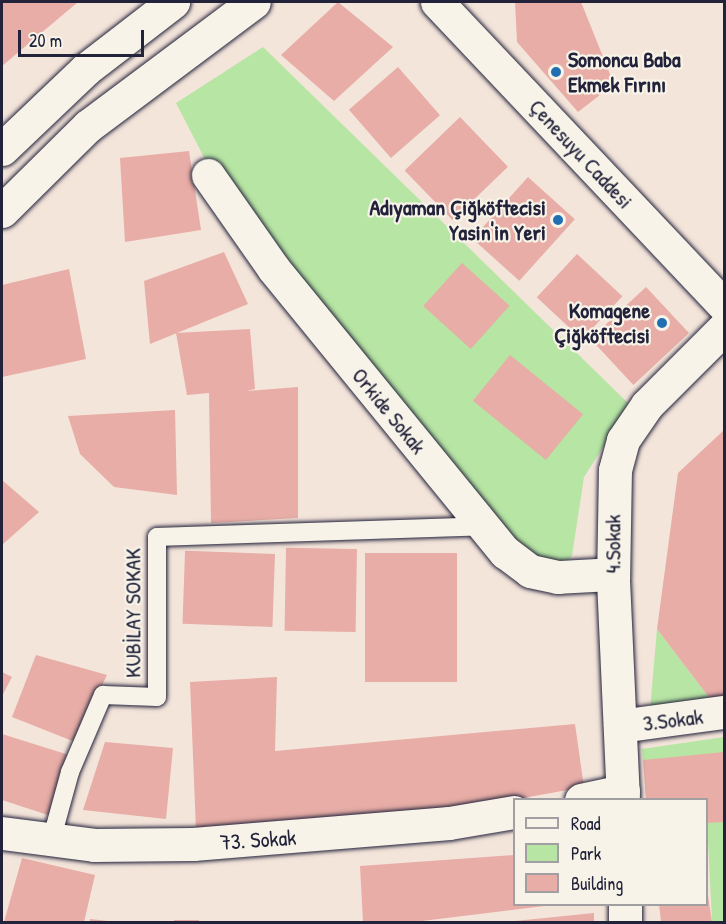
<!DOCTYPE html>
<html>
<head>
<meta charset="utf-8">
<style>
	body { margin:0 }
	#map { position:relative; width:726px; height:924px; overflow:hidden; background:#f4e5db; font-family:"Patrick Hand",sans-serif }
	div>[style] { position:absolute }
	.green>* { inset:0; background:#b7e5a3 }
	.building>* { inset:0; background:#e7ada6; transform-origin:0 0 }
	.roads { filter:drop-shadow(0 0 2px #22223b) drop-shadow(0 0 2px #22223b) }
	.lane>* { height:18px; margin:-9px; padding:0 9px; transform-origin:9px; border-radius:9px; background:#f7f3e8 }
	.street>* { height:33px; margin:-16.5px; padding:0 16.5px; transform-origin:16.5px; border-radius:16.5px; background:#f7f3e8 }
	.secondary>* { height:33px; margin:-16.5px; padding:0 16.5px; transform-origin:16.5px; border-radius:16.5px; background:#f7f3e8 }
	.dots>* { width:16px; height:16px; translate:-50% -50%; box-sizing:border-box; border:3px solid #f7f3e8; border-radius:50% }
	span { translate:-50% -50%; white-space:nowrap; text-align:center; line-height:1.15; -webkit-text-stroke:4.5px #f7f3e8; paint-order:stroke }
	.poi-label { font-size:22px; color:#22223b; font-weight:700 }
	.left { translate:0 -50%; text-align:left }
	.right { translate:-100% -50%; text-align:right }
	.street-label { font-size:22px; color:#22223b }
	.frame { position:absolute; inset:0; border:3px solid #22223b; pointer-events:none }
	.legend { position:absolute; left:513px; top:798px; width:195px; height:108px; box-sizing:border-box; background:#f7f3e8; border:2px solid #a29fa3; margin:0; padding:8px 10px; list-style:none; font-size:18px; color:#22223b }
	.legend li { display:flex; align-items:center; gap:12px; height:30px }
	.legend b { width:30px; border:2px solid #a29fa3 }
	.scale { position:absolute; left:18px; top:30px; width:126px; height:27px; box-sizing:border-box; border:3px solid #22223b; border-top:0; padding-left:8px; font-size:18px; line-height:21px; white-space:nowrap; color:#22223b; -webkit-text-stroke:4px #f7f3e8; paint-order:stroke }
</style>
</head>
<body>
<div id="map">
	<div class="green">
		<div style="clip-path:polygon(263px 47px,630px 405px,584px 477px,572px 556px,565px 563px,527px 563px,212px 173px,176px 103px)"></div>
		<div style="clip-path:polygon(657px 629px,714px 704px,650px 710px)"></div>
		<div style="clip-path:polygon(724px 737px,724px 922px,712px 922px,706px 800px,646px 799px,642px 749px)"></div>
	</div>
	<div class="building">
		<div style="clip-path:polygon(2px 2px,78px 2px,2px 66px)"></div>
		<div style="clip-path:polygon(338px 2px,393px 47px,334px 101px,281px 55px)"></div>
		<div style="clip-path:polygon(515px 2px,581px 2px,614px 84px,578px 112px,517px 42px)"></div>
		<div style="left:398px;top:67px;width:64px;height:65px;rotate:49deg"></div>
		<div style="left:460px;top:117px;width:69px;height:77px;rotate:46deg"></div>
		<div style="clip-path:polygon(189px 151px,201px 230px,125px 242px,120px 158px)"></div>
		<div style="left:528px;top:177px;width:63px;height:83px;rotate:42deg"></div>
		<div style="clip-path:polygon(224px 252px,248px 304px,150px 344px,144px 281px)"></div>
		<div style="left:577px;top:254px;width:62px;height:59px;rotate:43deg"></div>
		<div style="left:462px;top:263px;width:64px;height:58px;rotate:42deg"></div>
		<div style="clip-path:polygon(69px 269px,86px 359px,2px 377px,2px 285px)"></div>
		<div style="left:646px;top:287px;width:63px;height:76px;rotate:47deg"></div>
		<div style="clip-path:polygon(250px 329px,255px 389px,246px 391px,298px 387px,298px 518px,211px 523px,209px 393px,187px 395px,176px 333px)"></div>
		<div style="left:510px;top:355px;width:94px;height:59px;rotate:39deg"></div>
		<div style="clip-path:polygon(175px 410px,177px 495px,114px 487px,80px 454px,68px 416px)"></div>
		<div style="clip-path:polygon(724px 430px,724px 696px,714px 704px,657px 629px,678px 473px)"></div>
		<div style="clip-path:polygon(2px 480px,39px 512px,2px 545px)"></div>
		<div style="left:357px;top:549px;width:83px;height:71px;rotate:91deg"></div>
		<div style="left:457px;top:553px;width:129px;height:92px;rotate:90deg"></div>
		<div style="left:275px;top:554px;width:73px;height:90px;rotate:92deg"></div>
		<div style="clip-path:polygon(36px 655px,107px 675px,75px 742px,12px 717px)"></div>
		<div style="clip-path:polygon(2px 672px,12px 677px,2px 696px)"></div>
		<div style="clip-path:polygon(277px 677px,275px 751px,575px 724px,584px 787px,467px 808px,196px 830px,190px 682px)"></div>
		<div style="clip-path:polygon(2px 734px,69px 755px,57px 818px,2px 800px)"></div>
		<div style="clip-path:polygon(105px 742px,173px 748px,166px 819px,83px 810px)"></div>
		<div style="clip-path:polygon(724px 752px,724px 822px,706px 823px,706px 800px,646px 800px,643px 760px)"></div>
		<div style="clip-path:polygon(514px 855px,514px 904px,544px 906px,422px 921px,363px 922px,360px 866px)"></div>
		<div style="clip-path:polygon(22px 858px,95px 875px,84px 922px,4px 922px)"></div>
		<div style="clip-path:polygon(706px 882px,712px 922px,661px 922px,659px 904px,706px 904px)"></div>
		<div style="clip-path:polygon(594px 913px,594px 922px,516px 922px,515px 921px)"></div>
		<div style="clip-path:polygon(90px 919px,108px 921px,108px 922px,90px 922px)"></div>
		<div style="left:174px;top:920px;width:25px;height:2px"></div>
	</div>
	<div class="roads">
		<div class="lane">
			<div style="left:51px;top:841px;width:72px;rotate:-74.6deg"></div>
			<div style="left:70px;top:772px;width:84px;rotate:-66.8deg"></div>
			<div style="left:103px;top:695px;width:54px;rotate:2.1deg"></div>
			<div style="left:157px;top:697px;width:160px;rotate:-90deg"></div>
			<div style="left:157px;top:537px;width:326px;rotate:-1.9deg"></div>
		</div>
		<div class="street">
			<div style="left:208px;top:175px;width:113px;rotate:55deg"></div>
			<div style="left:273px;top:268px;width:367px;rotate:50.8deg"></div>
			<div style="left:505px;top:552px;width:31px;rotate:37deg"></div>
			<div style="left:530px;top:571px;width:29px;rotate:12deg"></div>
			<div style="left:558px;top:577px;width:55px;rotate:-3.1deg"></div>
			<div style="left:620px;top:726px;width:105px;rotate:-7.7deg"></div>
			<div style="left:581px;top:800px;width:43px;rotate:-12.1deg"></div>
			<div style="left:623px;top:800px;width:217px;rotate:-92.6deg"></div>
			<div style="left:613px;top:583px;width:113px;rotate:-89deg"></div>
			<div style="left:615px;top:470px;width:31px;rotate:-75deg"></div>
			<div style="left:623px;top:440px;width:42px;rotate:-55.6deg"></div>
			<div style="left:647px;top:405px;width:109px;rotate:-45deg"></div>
			<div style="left:2px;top:833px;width:93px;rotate:7.4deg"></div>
			<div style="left:94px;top:845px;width:99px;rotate:-0.6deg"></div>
			<div style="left:193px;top:844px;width:257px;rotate:-4.7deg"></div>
			<div style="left:449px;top:823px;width:66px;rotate:-9.6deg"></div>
			<div style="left:625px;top:904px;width:18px;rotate:90deg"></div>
		</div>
		<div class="secondary">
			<div style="left:437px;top:2px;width:417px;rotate:46.6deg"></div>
			<div style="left:2px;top:149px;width:116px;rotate:-43.6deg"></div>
			<div style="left:86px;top:69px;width:110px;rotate:-37.6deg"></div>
			<div style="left:2px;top:211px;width:121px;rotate:-44.7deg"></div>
			<div style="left:88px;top:126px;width:207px;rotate:-36.8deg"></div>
		</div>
	</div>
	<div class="dots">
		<div style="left:556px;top:72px;background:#1f6fb2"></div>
		<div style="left:558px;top:220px;background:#1f6fb2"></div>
		<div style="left:662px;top:323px;background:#1f6fb2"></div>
	</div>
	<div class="poi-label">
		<span class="left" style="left:568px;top:72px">Somoncu Baba<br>Ekmek Fırını</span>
		<span class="right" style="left:546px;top:220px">Adıyaman Çiğköftecisi<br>Yasin'in Yeri</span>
		<span class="right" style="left:650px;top:323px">Komagene<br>Çiğköftecisi</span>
	</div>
	<div class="street-label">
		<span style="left:581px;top:154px;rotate:47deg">Çenesuyu Caddesi</span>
		<span style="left:389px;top:411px;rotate:51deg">Orkide Sokak</span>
		<span style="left:613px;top:544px;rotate:-90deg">4.Sokak</span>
		<span style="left:133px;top:613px;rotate:-90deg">KUBİLAY SOKAK</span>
		<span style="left:673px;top:720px;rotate:-7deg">3.Sokak</span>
		<span style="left:258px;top:840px;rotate:-4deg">73. Sokak</span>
	</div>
	<div class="frame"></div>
	<ul class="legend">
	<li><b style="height:8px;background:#f7f3e8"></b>Road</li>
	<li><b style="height:16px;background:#b7e5a3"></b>Park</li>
	<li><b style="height:16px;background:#e7ada6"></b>Building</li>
	</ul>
	<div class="scale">20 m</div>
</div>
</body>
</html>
